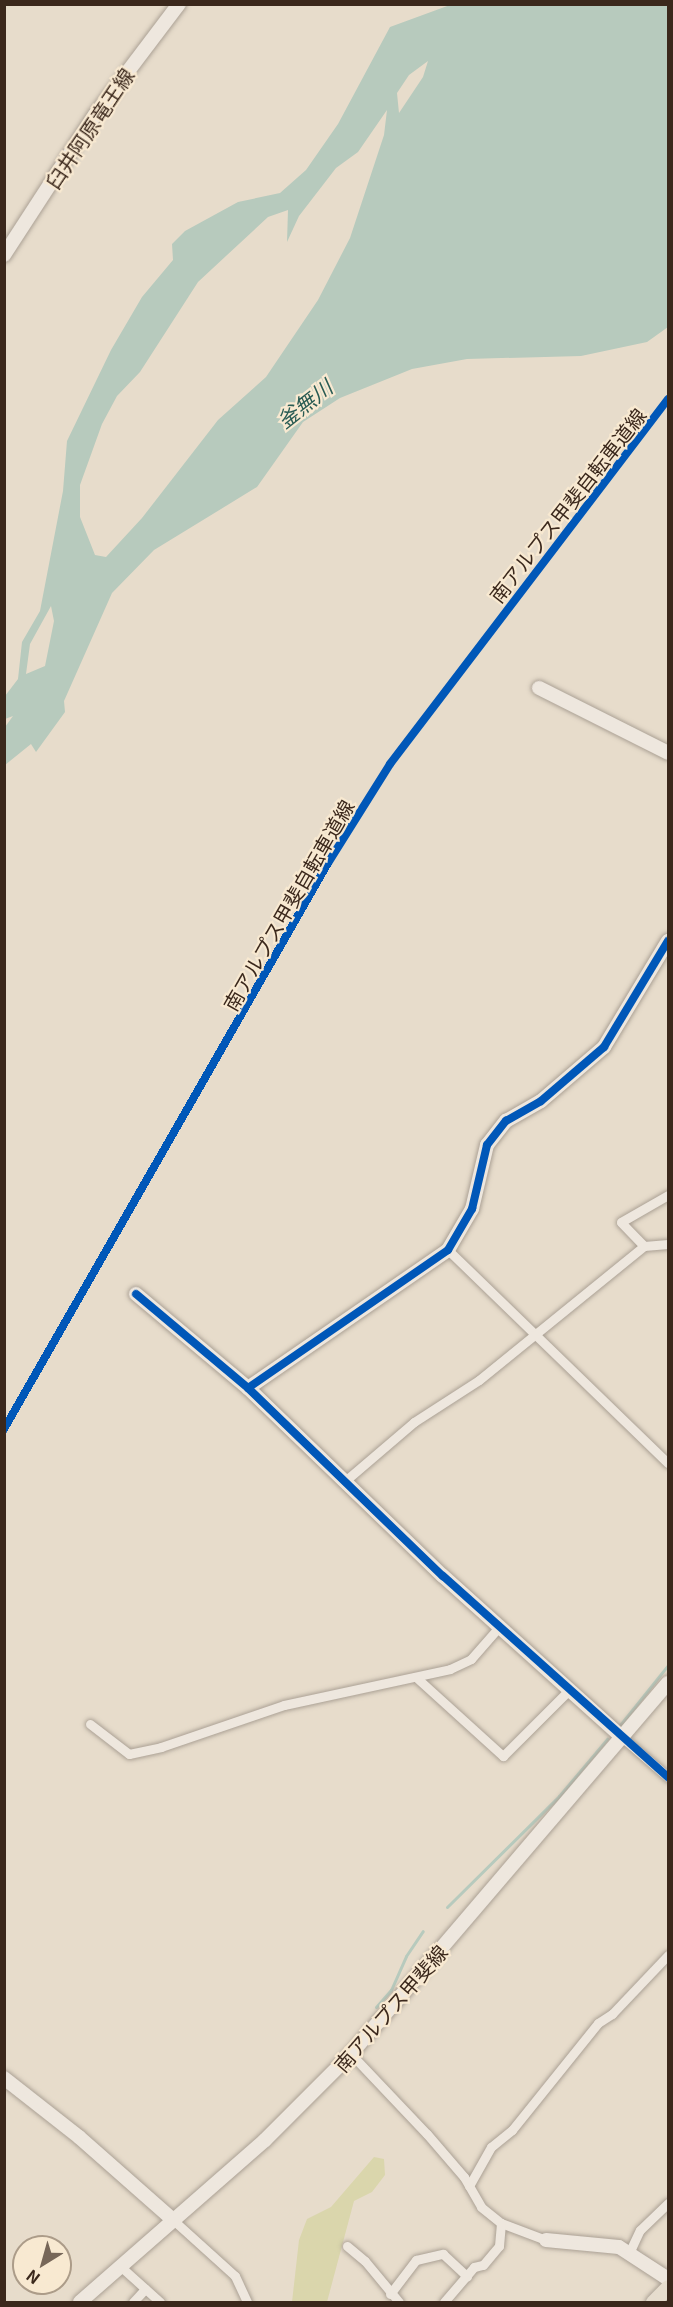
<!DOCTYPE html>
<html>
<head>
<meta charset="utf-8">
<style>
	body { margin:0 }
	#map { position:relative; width:673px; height:2307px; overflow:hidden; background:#e7dccb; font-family:Georgia,"Noto Sans JP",serif }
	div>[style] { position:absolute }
	.green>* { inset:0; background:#dad6ac }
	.water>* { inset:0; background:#b7cabd }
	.stream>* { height:3px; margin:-1.5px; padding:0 1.5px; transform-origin:1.5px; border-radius:1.5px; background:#b7cabd }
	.roads { filter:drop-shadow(0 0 2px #aba195) drop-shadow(0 0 2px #aba195) }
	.street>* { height:9px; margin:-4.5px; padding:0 4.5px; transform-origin:4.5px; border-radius:4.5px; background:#eee7de }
	.secondary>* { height:14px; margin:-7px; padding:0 7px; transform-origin:7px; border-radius:7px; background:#eee7de }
	.primary>* { height:15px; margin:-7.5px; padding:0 7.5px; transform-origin:7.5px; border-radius:7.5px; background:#e6ddce }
	.cycleway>* { height:8px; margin:-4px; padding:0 4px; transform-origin:4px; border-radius:4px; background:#0057b8 }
	span { translate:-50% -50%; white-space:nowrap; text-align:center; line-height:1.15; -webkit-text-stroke:4.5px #f8e9d1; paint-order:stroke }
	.street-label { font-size:20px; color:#3b281c }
	.water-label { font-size:21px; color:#2a5c54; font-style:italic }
	.frame { position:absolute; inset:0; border:6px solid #3b281c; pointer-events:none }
	.north { position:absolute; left:12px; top:2235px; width:60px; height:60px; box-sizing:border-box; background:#f8e9d1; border:2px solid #ac9c89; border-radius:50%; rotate:217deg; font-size:16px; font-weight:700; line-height:24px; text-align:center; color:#3b281c }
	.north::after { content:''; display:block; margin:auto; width:21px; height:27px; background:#776759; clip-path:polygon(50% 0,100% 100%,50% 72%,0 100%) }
</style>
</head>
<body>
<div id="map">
	<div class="green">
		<div style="clip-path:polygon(374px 2157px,384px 2159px,385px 2175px,372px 2192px,354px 2201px,327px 2302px,292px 2302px,299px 2240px,307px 2219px,331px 2207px)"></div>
	</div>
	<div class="water">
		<div style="clip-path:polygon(evenodd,450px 5px,668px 5px,668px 327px,647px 342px,581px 356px,467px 359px,412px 369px,340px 398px,303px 422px,257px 487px,154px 550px,112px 593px,64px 701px,65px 712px,36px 752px,31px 744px,5px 765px,5px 727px,13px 716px,5px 719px,5px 696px,18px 679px,22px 642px,40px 611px,63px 491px,67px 441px,111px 350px,142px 297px,173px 260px,172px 244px,185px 231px,238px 202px,280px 193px,306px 170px,338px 124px,390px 27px,450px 5px,428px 61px,423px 77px,399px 113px,397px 93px,409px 75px,428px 61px,450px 5px,387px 110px,384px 135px,350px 238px,318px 300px,266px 377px,218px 420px,142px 518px,106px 557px,95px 555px,80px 517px,80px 485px,102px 424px,117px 396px,140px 372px,198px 282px,268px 217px,288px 210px,287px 242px,299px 216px,336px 168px,358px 152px,387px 110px,450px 5px,51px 606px,54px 621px,45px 666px,26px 674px,30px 644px,51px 606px)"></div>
	</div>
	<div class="stream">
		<div style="left:620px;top:1725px;width:77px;rotate:-51.3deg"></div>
		<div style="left:447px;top:1907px;width:158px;rotate:-44.7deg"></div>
		<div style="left:559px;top:1796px;width:75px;rotate:-49.9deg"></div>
		<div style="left:376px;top:2007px;width:23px;rotate:-49deg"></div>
		<div style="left:391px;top:1990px;width:37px;rotate:-66deg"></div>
		<div style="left:406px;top:1956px;width:30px;rotate:-56deg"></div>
	</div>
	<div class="roads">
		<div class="street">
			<div style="left:644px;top:1246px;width:33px;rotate:-134deg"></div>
			<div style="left:621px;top:1222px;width:54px;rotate:-29.9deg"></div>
			<div style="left:448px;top:1250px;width:306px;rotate:44.1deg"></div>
			<div style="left:345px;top:1481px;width:91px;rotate:-40.5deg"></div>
			<div style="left:414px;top:1422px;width:77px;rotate:-32.9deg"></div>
			<div style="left:479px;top:1380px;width:213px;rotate:-39.1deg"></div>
			<div style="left:644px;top:1246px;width:24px;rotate:-5deg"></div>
			<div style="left:418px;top:1679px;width:115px;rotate:42.2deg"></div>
			<div style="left:503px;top:1756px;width:92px;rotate:-45deg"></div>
			<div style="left:90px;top:1724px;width:49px;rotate:37.6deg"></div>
			<div style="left:129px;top:1754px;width:33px;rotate:-12deg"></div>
			<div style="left:161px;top:1747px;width:130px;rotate:-18.9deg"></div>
			<div style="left:284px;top:1705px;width:170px;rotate:-12.2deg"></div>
			<div style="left:450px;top:1669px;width:23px;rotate:-25deg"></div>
			<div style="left:471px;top:1659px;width:43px;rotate:-48.8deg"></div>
			<div style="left:623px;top:1738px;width:60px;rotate:40.9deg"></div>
			<div style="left:351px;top:2054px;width:110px;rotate:46.5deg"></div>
			<div style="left:427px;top:2134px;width:57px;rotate:49.3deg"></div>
			<div style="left:464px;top:2177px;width:34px;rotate:60deg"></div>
			<div style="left:481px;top:2207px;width:26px;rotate:39deg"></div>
			<div style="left:501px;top:2223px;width:48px;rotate:20.7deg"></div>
			<div style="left:469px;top:2186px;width:45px;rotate:-60.6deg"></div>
			<div style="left:491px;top:2147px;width:27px;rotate:-39deg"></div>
			<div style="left:512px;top:2130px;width:137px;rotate:-51.2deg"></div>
			<div style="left:598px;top:2023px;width:17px;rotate:-33deg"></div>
			<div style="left:612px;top:2014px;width:81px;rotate:-46.5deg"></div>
			<div style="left:172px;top:2219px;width:85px;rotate:42.1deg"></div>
			<div style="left:235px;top:2276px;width:29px;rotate:65deg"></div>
			<div style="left:347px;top:2246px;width:23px;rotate:40deg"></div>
			<div style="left:365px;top:2261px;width:53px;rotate:50.3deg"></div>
			<div style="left:630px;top:2251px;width:23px;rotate:-65deg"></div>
			<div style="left:640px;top:2230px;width:39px;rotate:-44deg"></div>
			<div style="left:120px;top:2266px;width:54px;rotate:42deg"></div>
			<div style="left:390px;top:2294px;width:43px;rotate:-52.6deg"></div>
			<div style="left:416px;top:2260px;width:28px;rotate:-13deg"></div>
			<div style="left:443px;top:2254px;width:33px;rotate:43deg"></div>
			<div style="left:133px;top:2302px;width:18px;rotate:-47deg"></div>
			<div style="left:444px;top:2302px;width:46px;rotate:-49.4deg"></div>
			<div style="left:474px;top:2267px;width:9px;rotate:-13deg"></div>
			<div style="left:483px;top:2265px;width:25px;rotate:-50deg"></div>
			<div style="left:499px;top:2246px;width:23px;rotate:-85deg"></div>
		</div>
		<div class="secondary">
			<div style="left:4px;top:255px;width:167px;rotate:-57deg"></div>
			<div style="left:95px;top:115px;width:139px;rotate:-52.9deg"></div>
			<div style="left:539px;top:688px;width:144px;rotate:26.7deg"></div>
			<div style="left:136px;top:1294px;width:146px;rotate:40deg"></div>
			<div style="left:248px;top:1388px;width:271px;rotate:44deg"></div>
			<div style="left:443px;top:1576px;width:242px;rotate:42deg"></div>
			<div style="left:248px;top:1388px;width:243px;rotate:-34.6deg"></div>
			<div style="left:448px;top:1250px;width:48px;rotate:-59.7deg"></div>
			<div style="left:472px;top:1209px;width:66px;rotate:-76.8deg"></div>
			<div style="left:487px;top:1145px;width:31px;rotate:-52deg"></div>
			<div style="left:506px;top:1121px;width:40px;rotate:-29.7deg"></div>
			<div style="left:541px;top:1101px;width:83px;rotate:-40.6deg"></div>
			<div style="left:604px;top:1047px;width:124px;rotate:-58.9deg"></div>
			<div style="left:4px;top:2078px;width:95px;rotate:38.2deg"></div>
			<div style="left:79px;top:2137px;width:124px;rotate:41.4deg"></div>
			<div style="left:546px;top:2240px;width:73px;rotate:5.5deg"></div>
			<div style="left:619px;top:2247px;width:59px;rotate:33.1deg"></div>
			<div style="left:80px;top:2302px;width:246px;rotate:-41.2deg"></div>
			<div style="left:265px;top:2140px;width:122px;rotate:-45deg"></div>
			<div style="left:351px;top:2054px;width:488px;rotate:-49.5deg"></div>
		</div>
		<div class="primary">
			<div style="left:653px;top:2302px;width:21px;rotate:-45deg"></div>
		</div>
	</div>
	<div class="cycleway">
		<div style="left:136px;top:1294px;width:146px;rotate:40deg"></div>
		<div style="left:248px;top:1388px;width:271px;rotate:44deg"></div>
		<div style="left:443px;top:1576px;width:302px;rotate:41.8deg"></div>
		<div style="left:248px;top:1388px;width:243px;rotate:-34.6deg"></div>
		<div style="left:448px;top:1250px;width:48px;rotate:-59.7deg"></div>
		<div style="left:472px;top:1209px;width:66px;rotate:-76.8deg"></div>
		<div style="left:487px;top:1145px;width:31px;rotate:-52deg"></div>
		<div style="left:506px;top:1121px;width:40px;rotate:-29.7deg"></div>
		<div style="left:541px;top:1101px;width:83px;rotate:-40.6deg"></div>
		<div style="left:604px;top:1047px;width:124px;rotate:-58.9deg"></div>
		<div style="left:4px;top:1429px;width:652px;rotate:-60.21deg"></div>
		<div style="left:328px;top:863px;width:117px;rotate:-57.9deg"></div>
		<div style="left:390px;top:764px;width:459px;rotate:-52.7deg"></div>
	</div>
	<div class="street-label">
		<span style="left:89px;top:128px;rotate:-56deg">臼井阿原竜王線</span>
		<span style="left:567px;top:505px;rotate:-52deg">南アルプス甲斐自転車道線</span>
		<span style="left:288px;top:905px;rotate:-60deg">南アルプス甲斐自転車道線</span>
		<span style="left:390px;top:2008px;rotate:-49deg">南アルプス甲斐線</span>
	</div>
	<div class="water-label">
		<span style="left:304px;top:403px;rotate:-38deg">釜無川</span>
	</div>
	<div class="frame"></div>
	<div class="north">N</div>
</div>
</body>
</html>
